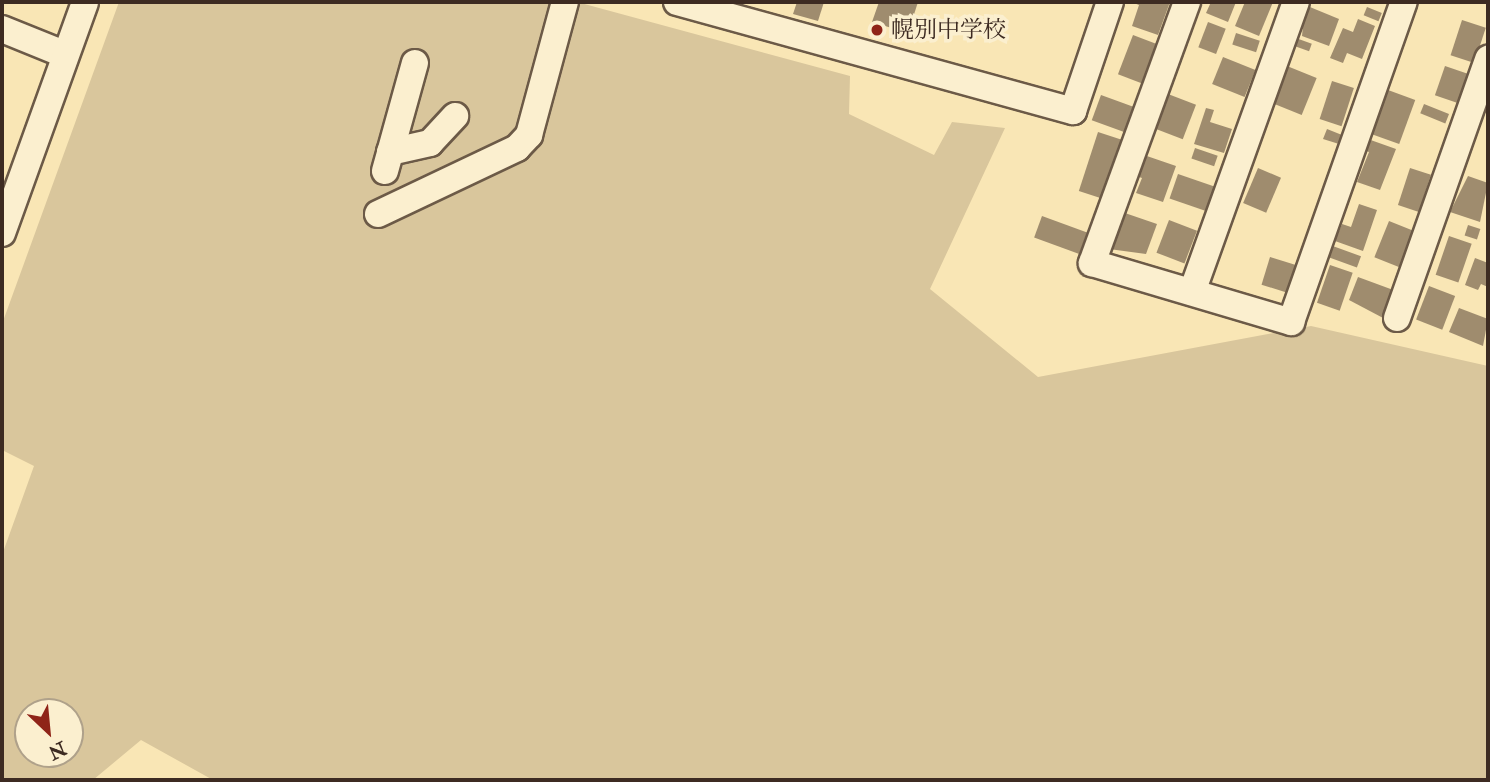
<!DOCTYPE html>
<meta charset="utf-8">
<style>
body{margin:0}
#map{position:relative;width:1490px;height:782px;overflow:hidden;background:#f9e6b5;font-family:"IM FELL Double Pica","Noto Serif JP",serif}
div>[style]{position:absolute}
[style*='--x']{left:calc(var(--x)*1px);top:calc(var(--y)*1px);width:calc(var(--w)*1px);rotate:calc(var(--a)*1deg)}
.green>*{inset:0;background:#d9c69c}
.building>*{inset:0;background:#9f8c6e;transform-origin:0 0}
.roads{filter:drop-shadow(2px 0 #6c5a47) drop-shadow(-2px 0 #6c5a47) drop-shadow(0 2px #6c5a47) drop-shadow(0 -2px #6c5a47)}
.minor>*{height:26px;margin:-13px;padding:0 13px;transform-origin:13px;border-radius:13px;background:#fbefcf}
.dots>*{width:19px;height:19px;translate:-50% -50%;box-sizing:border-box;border:4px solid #fbefcf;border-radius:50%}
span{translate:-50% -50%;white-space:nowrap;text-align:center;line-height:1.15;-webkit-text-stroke:7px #fbefcf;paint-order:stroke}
.poi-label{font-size:23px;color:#3d2b22}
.left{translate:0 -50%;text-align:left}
.frame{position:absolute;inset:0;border:4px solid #3d2b22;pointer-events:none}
.north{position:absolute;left:14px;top:698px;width:70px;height:70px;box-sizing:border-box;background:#fbefcf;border:2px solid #afa18a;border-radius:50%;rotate:154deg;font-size:19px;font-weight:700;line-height:28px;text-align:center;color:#3d2b22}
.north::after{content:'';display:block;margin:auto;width:24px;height:32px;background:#8f2418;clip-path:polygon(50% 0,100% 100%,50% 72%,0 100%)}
</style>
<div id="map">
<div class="green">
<div style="clip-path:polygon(evenodd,119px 2px,577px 2px,850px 76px,849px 114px,934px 155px,952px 122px,1005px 128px,930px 289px,1038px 377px,1311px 326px,1488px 366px,1488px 780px,213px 780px,141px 740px,93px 780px,2px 780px,2px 555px,34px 466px,2px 450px,2px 324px,119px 2px,28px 712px,70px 712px,70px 754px,28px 754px,28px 712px)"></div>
</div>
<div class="building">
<div style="clip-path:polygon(797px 2px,824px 2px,818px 21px,793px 14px)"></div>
<div style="clip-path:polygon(879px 2px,918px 2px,908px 33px,872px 22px)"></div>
<div style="clip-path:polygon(1131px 2px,1170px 2px,1158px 35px,1132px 26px,1139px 5px)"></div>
<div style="clip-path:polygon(1211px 2px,1236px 2px,1228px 22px,1206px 13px)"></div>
<div style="clip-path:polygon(1245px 2px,1273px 2px,1259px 36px,1235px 26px)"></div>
<div style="clip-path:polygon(1305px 5px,1339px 19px,1329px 46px,1302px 36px)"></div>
<div style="left:1367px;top:7px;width:16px;height:9px;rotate:22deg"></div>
<div style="clip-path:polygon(1358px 19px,1375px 26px,1362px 59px,1347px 53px,1343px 63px,1330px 58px,1343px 28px,1353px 32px)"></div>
<div style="left:1462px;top:20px;width:25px;height:37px;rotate:18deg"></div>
<div style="left:1208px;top:22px;width:19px;height:27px;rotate:21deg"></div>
<div style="left:1236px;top:33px;width:25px;height:12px;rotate:18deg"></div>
<div style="left:1133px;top:35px;width:26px;height:42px;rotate:21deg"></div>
<div style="left:1293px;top:37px;width:20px;height:8px;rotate:20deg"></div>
<div style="left:1223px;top:57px;width:35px;height:29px;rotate:22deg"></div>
<div style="left:1287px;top:66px;width:32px;height:40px;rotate:22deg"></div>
<div style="left:1445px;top:66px;width:24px;height:31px;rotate:19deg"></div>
<div style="left:1332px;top:81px;width:23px;height:40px;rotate:18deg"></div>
<div style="left:1388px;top:90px;width:29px;height:47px;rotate:20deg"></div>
<div style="left:1168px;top:94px;width:30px;height:37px;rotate:21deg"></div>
<div style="left:1101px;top:95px;width:38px;height:27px;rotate:20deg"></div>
<div style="left:1424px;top:104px;width:27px;height:10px;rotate:22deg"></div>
<div style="clip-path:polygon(1206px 108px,1214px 110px,1210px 122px,1232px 129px,1224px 153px,1194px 144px)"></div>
<div style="clip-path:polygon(1327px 129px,1342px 135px,1339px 144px,1323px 139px)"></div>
<div style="left:1098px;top:132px;width:25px;height:62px;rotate:18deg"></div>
<div style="clip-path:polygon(1365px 138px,1396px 149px,1380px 190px,1357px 182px,1369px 152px,1360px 149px)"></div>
<div style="left:1195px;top:148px;width:24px;height:11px;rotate:19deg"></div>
<div style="clip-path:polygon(1141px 154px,1176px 166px,1163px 202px,1136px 193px,1142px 178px,1133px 175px)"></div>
<div style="left:1258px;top:168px;width:25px;height:38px;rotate:23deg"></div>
<div style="left:1410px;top:168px;width:22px;height:39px;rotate:18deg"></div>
<div style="left:1178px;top:174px;width:40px;height:26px;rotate:19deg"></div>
<div style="clip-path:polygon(1468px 176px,1488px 183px,1480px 222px,1450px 212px)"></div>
<div style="clip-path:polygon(1359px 204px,1377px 210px,1363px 251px,1335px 241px,1342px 224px,1351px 227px)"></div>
<div style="clip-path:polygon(1122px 212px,1157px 224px,1146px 254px,1109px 249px)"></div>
<div style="left:1042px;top:216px;width:48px;height:23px;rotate:20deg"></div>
<div style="left:1169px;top:220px;width:30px;height:35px;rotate:21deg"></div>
<div style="left:1389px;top:221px;width:27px;height:39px;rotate:22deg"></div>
<div style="left:1468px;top:225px;width:13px;height:11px;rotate:18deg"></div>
<div style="left:1449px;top:236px;width:24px;height:41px;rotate:19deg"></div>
<div style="left:1330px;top:245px;width:33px;height:12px;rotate:20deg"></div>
<div style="left:1270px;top:257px;width:27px;height:29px;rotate:17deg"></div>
<div style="clip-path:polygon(1475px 258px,1488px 263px,1488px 287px,1481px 284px,1478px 290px,1465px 285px)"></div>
<div style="left:1330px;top:265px;width:24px;height:40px;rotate:19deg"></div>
<div style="clip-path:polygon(1358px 277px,1396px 291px,1385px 319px,1349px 300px)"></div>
<div style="left:1429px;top:286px;width:28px;height:36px;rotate:21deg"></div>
<div style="clip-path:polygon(1459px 308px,1488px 319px,1483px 346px,1449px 332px)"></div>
</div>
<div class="roads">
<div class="minor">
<div style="--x:677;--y:2;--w:411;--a:15.4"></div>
<div style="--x:1073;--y:111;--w:115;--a:-71.3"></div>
<div style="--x:1187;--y:2;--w:278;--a:110"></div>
<div style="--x:1092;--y:263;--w:208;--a:16.5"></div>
<div style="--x:1291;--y:322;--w:339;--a:-70.6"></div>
<div style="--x:2;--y:29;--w:67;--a:22"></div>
<div style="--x:390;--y:152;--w:41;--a:-12.7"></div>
<div style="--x:430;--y:143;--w:37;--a:-47"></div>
<div style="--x:385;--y:171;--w:112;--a:-74.5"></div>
<div style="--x:378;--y:214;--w:154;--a:-25.4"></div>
<div style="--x:517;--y:148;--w:18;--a:-47"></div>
<div style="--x:529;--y:135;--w:138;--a:-74.9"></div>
<div style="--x:2;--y:233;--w:245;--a:-70.2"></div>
<div style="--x:1192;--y:292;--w:308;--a:-70.3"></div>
<div style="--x:1397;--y:318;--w:275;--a:-70.6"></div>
</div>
</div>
<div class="dots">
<div style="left:877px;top:30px;background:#8f2418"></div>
</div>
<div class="poi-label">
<span class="left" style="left:891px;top:30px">幌別中学校</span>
</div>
<div class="frame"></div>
<div class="north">N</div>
</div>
